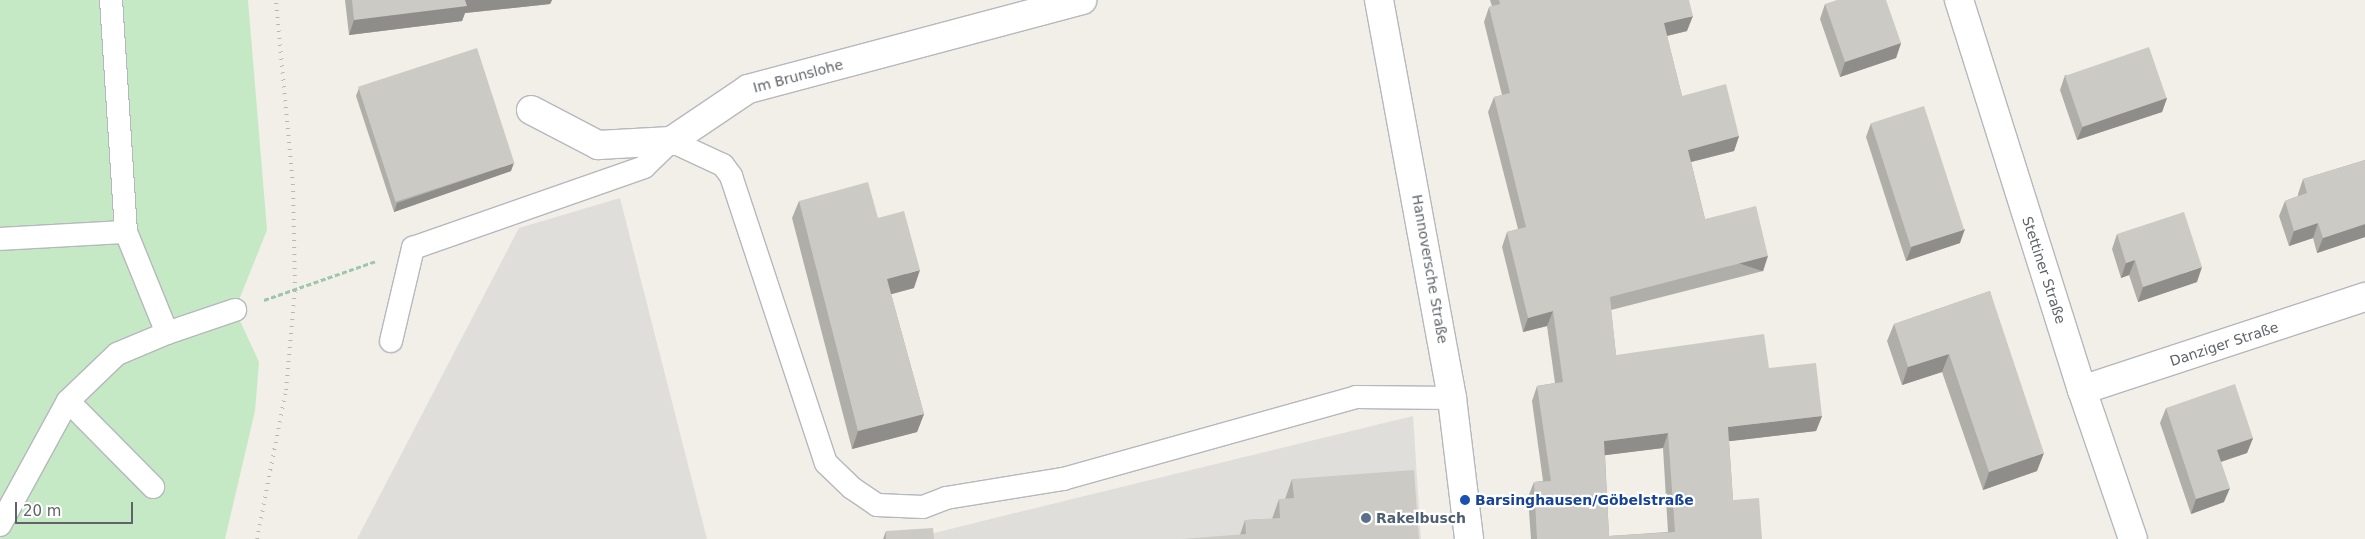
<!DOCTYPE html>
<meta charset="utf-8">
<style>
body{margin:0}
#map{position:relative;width:2365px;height:539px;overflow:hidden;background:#f1efe8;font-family:"DejaVu Sans",sans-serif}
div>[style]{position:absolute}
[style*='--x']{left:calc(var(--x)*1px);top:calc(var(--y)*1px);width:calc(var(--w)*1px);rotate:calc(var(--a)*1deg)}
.industrial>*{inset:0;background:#e0deda}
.green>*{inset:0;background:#c5e8c5}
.path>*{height:3px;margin-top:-1.5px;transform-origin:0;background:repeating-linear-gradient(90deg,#9cc7a9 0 5px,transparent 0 7.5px)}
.roads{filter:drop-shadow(1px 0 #b5b8bc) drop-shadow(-1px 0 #b5b8bc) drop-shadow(0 1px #b5b8bc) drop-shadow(0 -1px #b5b8bc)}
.lane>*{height:22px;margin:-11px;padding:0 11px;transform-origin:11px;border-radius:11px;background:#fff}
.street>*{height:28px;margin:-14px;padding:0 14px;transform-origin:14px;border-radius:14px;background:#fff}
.secondary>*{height:28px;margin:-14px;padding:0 14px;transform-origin:14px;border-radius:14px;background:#fff}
.rail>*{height:4px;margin-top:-2px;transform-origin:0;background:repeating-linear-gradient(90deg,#b6b7b8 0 1px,transparent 0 7px)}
.wall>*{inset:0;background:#afaea9}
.shaded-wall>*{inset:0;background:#8f8d8a;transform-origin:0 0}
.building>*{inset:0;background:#cccac5;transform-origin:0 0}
.dots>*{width:14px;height:14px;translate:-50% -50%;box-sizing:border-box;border:2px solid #fff;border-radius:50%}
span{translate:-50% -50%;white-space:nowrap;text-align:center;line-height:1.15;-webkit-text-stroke:4.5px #fff;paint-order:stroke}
.street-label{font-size:14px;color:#5f6368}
.transit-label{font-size:14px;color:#164399;font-weight:700}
.left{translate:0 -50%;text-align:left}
.service-label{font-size:14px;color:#4e5e75;font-weight:700}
.scale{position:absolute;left:15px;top:502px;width:118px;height:22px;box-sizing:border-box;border:2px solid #5f6368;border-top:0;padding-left:6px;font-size:15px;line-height:18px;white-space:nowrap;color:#5f6368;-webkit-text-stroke:4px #fff;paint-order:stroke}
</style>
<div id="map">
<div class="industrial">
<div style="clip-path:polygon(620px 198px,707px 539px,357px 539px,519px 228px)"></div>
<div style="clip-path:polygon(1413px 416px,1421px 539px,910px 539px,1056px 503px)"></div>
</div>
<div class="green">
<div style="clip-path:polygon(0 0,248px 0,267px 230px,235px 310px,259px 362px,255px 411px,225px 539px,0 539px)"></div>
</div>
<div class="path">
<div style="--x:264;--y:300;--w:119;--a:-19.2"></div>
</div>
<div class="roads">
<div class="lane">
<div style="--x:126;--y:232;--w:109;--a:67.9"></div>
<div style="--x:167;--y:333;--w:72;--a:-18.7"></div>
<div style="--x:0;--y:239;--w:126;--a:-3.2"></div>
<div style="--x:126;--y:232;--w:232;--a:-93.7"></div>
<div style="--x:391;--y:341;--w:96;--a:-76.7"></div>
<div style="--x:413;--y:248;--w:245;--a:-19.3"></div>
<div style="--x:644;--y:167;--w:37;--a:-44"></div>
<div style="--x:671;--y:141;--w:57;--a:24.8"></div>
<div style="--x:723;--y:165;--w:14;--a:54"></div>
<div style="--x:731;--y:176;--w:302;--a:71.7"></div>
<div style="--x:826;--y:463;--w:36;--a:44"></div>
<div style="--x:852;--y:488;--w:30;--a:34"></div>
<div style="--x:877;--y:505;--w:46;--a:2.5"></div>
<div style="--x:923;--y:507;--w:25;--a:-21"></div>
<div style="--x:946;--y:498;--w:119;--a:-9.2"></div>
<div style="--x:1063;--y:479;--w:304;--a:-15.6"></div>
<div style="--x:1356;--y:397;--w:96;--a:0.6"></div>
<div style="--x:68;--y:401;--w:121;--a:45.3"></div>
<div style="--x:0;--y:525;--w:141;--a:-61.3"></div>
<div style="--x:68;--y:401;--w:68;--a:-43.8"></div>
<div style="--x:117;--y:354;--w:54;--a:-22.8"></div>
</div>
<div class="street">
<div style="--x:1959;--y:0;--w:409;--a:72.5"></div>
<div style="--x:2082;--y:390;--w:157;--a:71.1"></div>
<div style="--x:531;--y:110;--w:76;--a:27.6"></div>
<div style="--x:598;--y:145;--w:73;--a:-3.1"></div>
<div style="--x:671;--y:141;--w:93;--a:-34"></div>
<div style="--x:748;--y:89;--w:346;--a:-14.9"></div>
<div style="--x:2082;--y:390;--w:298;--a:-18.2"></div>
</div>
<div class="secondary">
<div style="--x:1379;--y:0;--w:405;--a:79.6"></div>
<div style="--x:1452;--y:398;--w:142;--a:83.1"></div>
</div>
</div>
<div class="rail">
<div style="--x:257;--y:539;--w:152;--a:-79"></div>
<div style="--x:286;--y:390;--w:100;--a:-84.9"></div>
<div style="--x:295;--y:290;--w:105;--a:-91.1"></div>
<div style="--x:293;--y:185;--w:186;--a:-95.3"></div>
</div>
<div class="wall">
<div style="clip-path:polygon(345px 0,552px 0,550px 4px,465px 13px,462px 21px,349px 35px)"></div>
<div style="clip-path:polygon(evenodd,1490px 0,1689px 0,1687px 31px,1667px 36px,1682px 96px,1739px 136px,1734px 151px,1691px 162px,1705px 219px,1763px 271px,1611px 310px,1616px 355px,1769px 368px,1822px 416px,1816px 431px,1729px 441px,1733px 500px,1762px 539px,1531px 539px,1528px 497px,1534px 482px,1543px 481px,1532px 401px,1537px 386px,1555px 383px,1547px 326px,1523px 332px,1502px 247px,1507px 232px,1518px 229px,1488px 112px,1494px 97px,1502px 95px,1484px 22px,1489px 7px,1492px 6px,1490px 0,1663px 448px,1668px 532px,1609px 536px,1605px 455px,1663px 448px)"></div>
<div style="clip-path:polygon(1825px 4px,1901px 43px,1896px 58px,1840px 77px,1820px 19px)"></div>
<div style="clip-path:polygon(2065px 75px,2167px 98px,2162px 112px,2077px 140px,2060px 90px)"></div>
<div style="clip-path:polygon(359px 88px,511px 171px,394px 212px,356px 96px)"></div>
<div style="clip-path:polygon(1871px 123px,1960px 243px,1906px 261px,1866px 137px)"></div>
<div style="clip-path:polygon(2365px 160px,2365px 237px,2317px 253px,2313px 238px,2289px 246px,2279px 216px,2285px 201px,2298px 196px,2298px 194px,2303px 179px)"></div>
<div style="clip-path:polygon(799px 201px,878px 218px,914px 288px,891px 294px,924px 414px,917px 432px,852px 449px,792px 218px)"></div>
<div style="clip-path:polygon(2117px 234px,2197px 282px,2138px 302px,2129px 275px,2121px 278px,2112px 249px)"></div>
<div style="clip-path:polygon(1990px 291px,2037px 471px,1983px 490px,1942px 372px,1902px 385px,1887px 341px,1894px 324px)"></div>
<div style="clip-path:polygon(2166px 408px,2253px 438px,2247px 453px,2221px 462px,2224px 502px,2191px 514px,2160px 423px)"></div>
<div style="clip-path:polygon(1292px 479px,1419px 539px,1240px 535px,1245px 520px,1272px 519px,1279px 499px,1285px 499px)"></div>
<div style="clip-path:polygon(886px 531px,934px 539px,883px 539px)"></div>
</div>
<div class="shaded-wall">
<div style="clip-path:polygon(465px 0,552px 0,550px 4px,465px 13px,462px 21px,349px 35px,354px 20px)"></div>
<div style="clip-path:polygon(1693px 16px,1687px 31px,1658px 38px,1664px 23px)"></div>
<div style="clip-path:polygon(1901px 43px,1896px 58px,1840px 77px,1845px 62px)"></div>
<div style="clip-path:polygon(2167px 98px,2162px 112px,2077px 140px,2083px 126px)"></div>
<div style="clip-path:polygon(1739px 136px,1734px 151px,1683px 164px,1688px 150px)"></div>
<div style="clip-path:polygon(514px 163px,511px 171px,394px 212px,397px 203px)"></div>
<div style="clip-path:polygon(2318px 223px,2313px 238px,2289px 246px,2294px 231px)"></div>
<div style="clip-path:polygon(2365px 224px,2365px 237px,2317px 253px,2323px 238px)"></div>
<div style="clip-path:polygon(1965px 229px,1960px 243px,1906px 261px,1912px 246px)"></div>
<div style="left:1768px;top:256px;width:16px;height:163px;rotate:108deg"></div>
<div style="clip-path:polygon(2135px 260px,2129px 275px,2121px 278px,2126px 263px)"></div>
<div style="clip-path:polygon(2202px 267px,2197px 282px,2138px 302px,2143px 287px)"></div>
<div style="clip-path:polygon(920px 270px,914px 288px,881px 297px,887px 279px)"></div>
<div style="clip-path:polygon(1553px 311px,1547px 326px,1523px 332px,1528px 318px)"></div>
<div style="clip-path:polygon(1949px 354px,1942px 372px,1902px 385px,1908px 367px)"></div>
<div style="clip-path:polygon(924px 414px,917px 432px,852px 449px,858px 431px)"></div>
<div style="clip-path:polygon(1822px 416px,1816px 431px,1722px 442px,1728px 427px)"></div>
<div style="clip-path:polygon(1668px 433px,1663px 448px,1599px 456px,1604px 441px)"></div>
<div style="clip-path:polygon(2253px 438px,2247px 453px,2211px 465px,2217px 450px)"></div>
<div style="clip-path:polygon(2044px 453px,2037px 471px,1983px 490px,1989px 472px)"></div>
<div style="clip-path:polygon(2230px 488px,2224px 502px,2191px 514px,2196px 499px)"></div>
</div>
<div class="building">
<div style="clip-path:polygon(352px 0,465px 0,467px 6px,354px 20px)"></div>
<div style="clip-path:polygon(evenodd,1499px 0,1689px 0,1693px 16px,1664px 23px,1682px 96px,1726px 84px,1739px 136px,1688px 150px,1705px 219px,1756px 206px,1768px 256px,1610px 297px,1616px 355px,1764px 334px,1769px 368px,1816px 363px,1822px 416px,1728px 427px,1733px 500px,1759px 498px,1762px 539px,1537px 539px,1534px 482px,1551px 481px,1537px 386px,1563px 382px,1553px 311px,1528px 318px,1507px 232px,1526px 227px,1494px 97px,1510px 93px,1489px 7px,1500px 4px,1499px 0,1668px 433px,1675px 532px,1609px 536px,1604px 441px,1668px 433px)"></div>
<div style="clip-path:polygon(1837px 0,1886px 0,1901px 43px,1845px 62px,1825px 4px)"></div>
<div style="left:2149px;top:47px;width:54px;height:89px;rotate:71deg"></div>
<div style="left:477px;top:48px;width:121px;height:125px;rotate:72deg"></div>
<div style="left:1924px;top:106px;width:130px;height:56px;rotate:72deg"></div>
<div style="clip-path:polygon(2365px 160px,2365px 224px,2323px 238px,2318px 223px,2294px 231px,2285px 201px,2307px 193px,2303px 179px)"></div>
<div style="clip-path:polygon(868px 182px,878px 218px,904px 211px,920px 270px,887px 279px,924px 414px,858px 431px,799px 201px)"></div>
<div style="clip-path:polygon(2184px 212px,2202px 267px,2143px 287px,2135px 260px,2126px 263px,2117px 234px)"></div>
<div style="clip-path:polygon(1990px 291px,2044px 453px,1989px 472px,1949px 354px,1908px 367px,1894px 324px)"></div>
<div style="clip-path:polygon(2235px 384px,2253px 438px,2217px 450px,2230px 488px,2196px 499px,2166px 408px)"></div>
<div style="clip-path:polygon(1414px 470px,1419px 539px,1181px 539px,1246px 534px,1245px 520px,1280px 518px,1279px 499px,1294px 498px,1292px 479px)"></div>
<div style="clip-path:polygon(933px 528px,934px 539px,886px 539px,886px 531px)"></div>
</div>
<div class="dots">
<div style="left:1465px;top:500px;background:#1a4fb4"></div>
<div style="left:1366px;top:518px;background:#5c6f8a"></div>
</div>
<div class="street-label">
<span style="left:798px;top:76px;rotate:-15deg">Im Brunslohe</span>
<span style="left:1430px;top:269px;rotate:80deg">Hannoversche Straße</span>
<span style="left:2044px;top:270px;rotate:72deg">Stettiner Straße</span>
<span style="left:2224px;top:344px;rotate:-18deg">Danziger Straße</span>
</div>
<div class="transit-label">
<span class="left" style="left:1475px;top:500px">Barsinghausen/Göbelstraße</span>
</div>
<div class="service-label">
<span class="left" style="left:1376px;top:518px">Rakelbusch</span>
</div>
<div class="scale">20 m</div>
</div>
